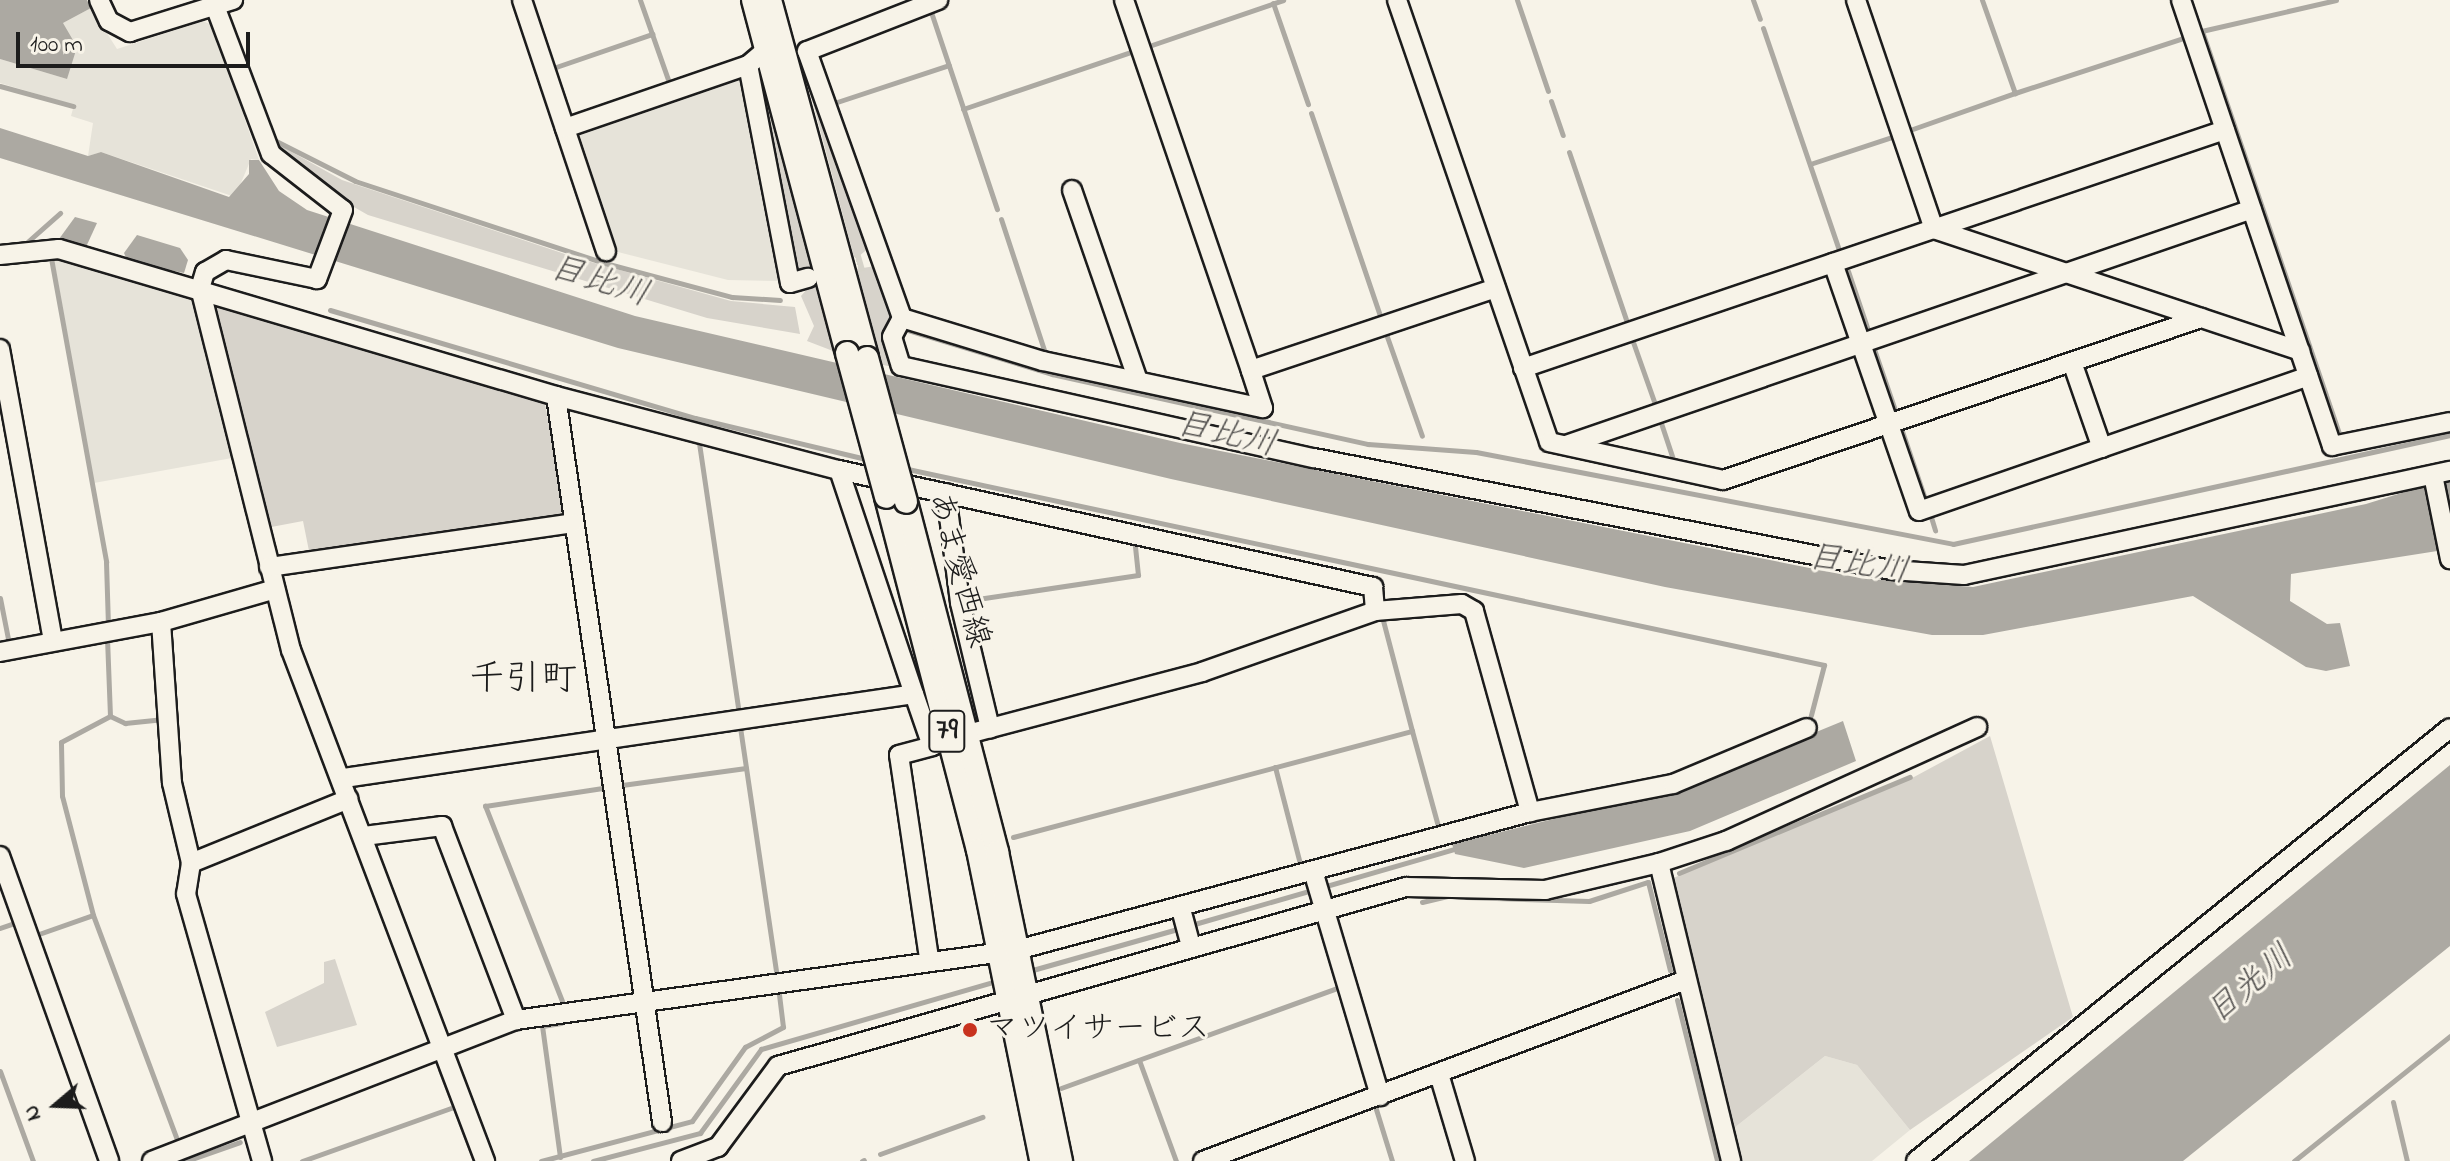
<!DOCTYPE html>
<meta charset="utf-8">
<style>
body{margin:0}
#map{position:relative;width:2450px;height:1161px;overflow:hidden;background:#f7f3e8;font-family:"Indie Flower","Klee One",sans-serif}
div>[style]{position:absolute}
[style*='--x']{left:calc(var(--x)*1px);top:calc(var(--y)*1px);width:calc(var(--w)*1px);rotate:calc(var(--a)*1deg)}
.built>*{inset:0;background:#e6e3d9}
.green>*{inset:0;background:#d7d3cb}
.water>*{inset:0;background:#aca9a2}
.stream>*{height:5px;margin:-2.5px;padding:0 2.5px;transform-origin:2.5px;border-radius:2.5px;background:#aca9a2}
.minor-tunnel>*{height:18px;margin-top:-9px;transform-origin:0;background:repeating-linear-gradient(90deg,#d6d3c9 0 18px,transparent 0 27px)}
.roads{filter:drop-shadow(2px 0 #1c1c1c) drop-shadow(-2px 0 #1c1c1c) drop-shadow(0 2px #1c1c1c) drop-shadow(0 -2px #1c1c1c)}
.minor>*{height:18px;margin:-9px;padding:0 9px;transform-origin:9px;border-radius:9px;background:#f7f3e8}
.major>*{height:22px;margin:-11px;padding:0 11px;transform-origin:11px;border-radius:11px;background:#f7f3e8}
.bridges{filter:drop-shadow(2px 0 #1c1c1c) drop-shadow(-2px 0 #1c1c1c) drop-shadow(0 2px #1c1c1c) drop-shadow(0 -2px #1c1c1c)}
.major-bridge>*{height:22px;margin:-11px;padding:0 11px;transform-origin:11px;border-radius:11px;background:#f7f3e8}
.dots>*{width:22px;height:22px;translate:-50% -50%;box-sizing:border-box;border:4px solid #f7f3e8;border-radius:50%}
span{translate:-50% -50%;white-space:nowrap;text-align:center;line-height:1.15;-webkit-text-stroke:6px #f7f3e8;paint-order:stroke}
.shield-label span{padding:2px 6px;background:#f7f3e8;border:2px solid;border-radius:6px;-webkit-text-stroke-width:0}
.shield-label{font-size:30px;color:#1c1c1c;font-weight:700}
.street-label{font-size:32px;color:#1c1c1c}
.poi-label{font-size:32px;color:#1c1c1c}
.left{translate:0 -50%;text-align:left}
.water-label{font-size:34px;color:#565452;font-style:italic}
.quarter-label{font-size:36px;color:#1c1c1c}
.north{position:absolute;left:16px;top:1065px;width:80px;height:80px;-webkit-text-stroke:6px #f7f3e8;paint-order:stroke;rotate:251deg;font-size:22px;font-weight:700;line-height:32px;text-align:center;color:#1c1c1c}
.north::after{content:'';display:block;margin:auto;width:28px;height:36px;background:#1c1c1c;clip-path:polygon(50% 0,100% 100%,50% 72%,0 100%)}
.scale{position:absolute;left:16px;top:32px;width:234px;height:36px;box-sizing:border-box;border:4px solid #1c1c1c;border-top:0;padding-left:10px;font-size:24px;line-height:28px;white-space:nowrap;color:#1c1c1c;-webkit-text-stroke:6px #f7f3e8;paint-order:stroke}
</style>
<div id="map">
<div class="built">
<div style="clip-path:polygon(91px 8px,117px 49px,203px 21px,212px 25px,259px 160px,251px 159px,235px 197px,101px 152px,88px 156px,93px 123px,71px 116px,74px 105px,0 83px,0 59px,67px 79px,63px 23px)"></div>
<div style="clip-path:polygon(743px 74px,778px 281px,728px 280px,614px 251px,571px 133px)"></div>
<div style="clip-path:polygon(53px 255px,193px 297px,232px 458px,94px 483px)"></div>
<div style="clip-path:polygon(1825px 1056px,1857px 1065px,1910px 1130px,1872px 1161px,1737px 1161px,1729px 1132px)"></div>
</div>
<div class="green">
<div style="clip-path:polygon(801px 58px,869px 248px,859px 256px,854px 257px)"></div>
<div style="clip-path:polygon(761px 81px,812px 271px,795px 273px)"></div>
<div style="clip-path:polygon(272px 141px,342px 180px,580px 259px,731px 301px,795px 307px,800px 334px,707px 318px,368px 215px,308px 181px)"></div>
<div style="clip-path:polygon(875px 266px,890px 312px,898px 368px,883px 365px,857px 269px)"></div>
<div style="clip-path:polygon(814px 281px,833px 351px,807px 341px,814px 326px,801px 296px)"></div>
<div style="clip-path:polygon(223px 301px,544px 399px,566px 514px,310px 556px,303px 521px,266px 528px,213px 312px)"></div>
<div style="clip-path:polygon(1990px 736px,2073px 1017px,1910px 1130px,1857px 1065px,1825px 1056px,1729px 1132px,1671px 879px,1914px 777px)"></div>
<div style="clip-path:polygon(335px 959px,357px 1025px,277px 1047px,265px 1012px,324px 983px,324px 962px)"></div>
</div>
<div class="water">
<div style="clip-path:polygon(0 0,87px 0,91px 8px,63px 23px,77px 47px,67px 79px,0 59px)"></div>
<div style="clip-path:polygon(0 128px,88px 156px,101px 152px,229px 197px,249px 174px,249px 160px,259px 160px,279px 191px,307px 210px,635px 316px,1180px 443px,1860px 578px,1973px 587px,2366px 504px,2450px 478px,2450px 549px,2291px 574px,2290px 601px,2327px 624px,2340px 623px,2350px 666px,2326px 671px,2306px 667px,2193px 596px,1983px 635px,1932px 635px,1665px 587px,1171px 479px,618px 348px,0 158px)"></div>
<div style="clip-path:polygon(75px 217px,97px 223px,86px 247px,59px 239px)"></div>
<div style="clip-path:polygon(137px 235px,180px 248px,188px 260px,184px 273px,128px 262px,124px 253px)"></div>
<div style="clip-path:polygon(1843px 721px,1856px 761px,1690px 831px,1524px 868px,1455px 854px,1452px 844px,1680px 788px)"></div>
<div style="clip-path:polygon(2450px 765px,2450px 946px,2183px 1161px,1969px 1161px)"></div>
</div>
<div class="stream">
<div style="--x:640;--y:0;--w:90;--a:70.6"></div>
<div style="--x:1517;--y:0;--w:96;--a:71.2"></div>
<div style="--x:1753;--y:0;--w:20;--a:70"></div>
<div style="--x:1982;--y:0;--w:99;--a:70.5"></div>
<div style="--x:2015;--y:93;--w:180;--a:-18.1"></div>
<div style="--x:2336;--y:0;--w:138;--a:167"></div>
<div style="--x:2202;--y:31;--w:428;--a:71.2"></div>
<div style="--x:1273;--y:3;--w:107;--a:70.9"></div>
<div style="--x:930;--y:9;--w:211;--a:71.5"></div>
<div style="--x:1763;--y:28;--w:235;--a:71.1"></div>
<div style="--x:1146;--y:47;--w:145;--a:-18.9"></div>
<div style="--x:556;--y:67;--w:102;--a:-19"></div>
<div style="--x:0;--y:86;--w:76;--a:15.3"></div>
<div style="--x:1551;--y:101;--w:36;--a:71"></div>
<div style="--x:831;--y:104;--w:124;--a:-18.3"></div>
<div style="--x:963;--y:109;--w:183;--a:-18.8"></div>
<div style="--x:1311;--y:113;--w:218;--a:71.2"></div>
<div style="--x:1907;--y:131;--w:114;--a:-19.4"></div>
<div style="--x:270;--y:138;--w:95;--a:26.8"></div>
<div style="--x:355;--y:181;--w:259;--a:18.2"></div>
<div style="--x:601;--y:262;--w:136;--a:15"></div>
<div style="--x:732;--y:297;--w:48;--a:3.6"></div>
<div style="--x:1569;--y:152;--w:180;--a:71.2"></div>
<div style="--x:1810;--y:164;--w:89;--a:-18.2"></div>
<div style="--x:1001;--y:219;--w:141;--a:71.8"></div>
<div style="--x:25;--y:244;--w:47;--a:-41.5"></div>
<div style="--x:51;--y:258;--w:309;--a:79.7"></div>
<div style="--x:106;--y:562;--w:64;--a:88.2"></div>
<div style="--x:1848;--y:271;--w:62;--a:71.3"></div>
<div style="--x:330;--y:310;--w:381;--a:16.5"></div>
<div style="--x:695;--y:418;--w:180;--a:13.5"></div>
<div style="--x:908;--y:330;--w:151;--a:17"></div>
<div style="--x:1052;--y:374;--w:324;--a:12.5"></div>
<div style="--x:1368;--y:444;--w:108;--a:4.2"></div>
<div style="--x:1476;--y:452;--w:486;--a:10.9"></div>
<div style="--x:1953;--y:544;--w:509;--a:-12.37"></div>
<div style="--x:1385;--y:331;--w:111;--a:70.6"></div>
<div style="--x:1633;--y:342;--w:66;--a:70.5"></div>
<div style="--x:1874;--y:349;--w:65;--a:71"></div>
<div style="--x:1660;--y:420;--w:41;--a:71.6"></div>
<div style="--x:1902;--y:431;--w:69;--a:71.3"></div>
<div style="--x:699;--y:443;--w:274;--a:81.6"></div>
<div style="--x:903;--y:468;--w:942;--a:12.07"></div>
<div style="--x:1824;--y:665;--w:52;--a:104.6"></div>
<div style="--x:1931;--y:517;--w:14;--a:73"></div>
<div style="--x:0;--y:598;--w:47;--a:78.9"></div>
<div style="--x:971;--y:600;--w:169;--a:-8.5"></div>
<div style="--x:1138;--y:575;--w:31;--a:-96"></div>
<div style="--x:110;--y:716;--w:17;--a:25"></div>
<div style="--x:125;--y:723;--w:39;--a:-6"></div>
<div style="--x:740;--y:727;--w:247;--a:81.6"></div>
<div style="--x:1412;--y:731;--w:98;--a:74.7"></div>
<div style="--x:1275;--y:767;--w:100;--a:75.5"></div>
<div style="--x:622;--y:785;--w:125;--a:-7.8"></div>
<div style="--x:1013;--y:837;--w:413;--a:-14.9"></div>
<div style="--x:1412;--y:731;--w:118;--a:-104.7"></div>
<div style="--x:1679;--y:873;--w:250;--a:-22.6"></div>
<div style="--x:1466;--y:897;--w:123;--a:1.9"></div>
<div style="--x:1589;--y:901;--w:62;--a:-17.9"></div>
<div style="--x:1648;--y:882;--w:91;--a:76"></div>
<div style="--x:1422;--y:902;--w:27;--a:-13"></div>
<div style="--x:93;--y:915;--w:123;--a:-104.6"></div>
<div style="--x:62;--y:796;--w:54;--a:-91.1"></div>
<div style="--x:61;--y:742;--w:55;--a:-28"></div>
<div style="--x:110;--y:716;--w:77;--a:-92.2"></div>
<div style="--x:1191;--y:925;--w:278;--a:-16.1"></div>
<div style="--x:0;--y:928;--w:18;--a:-19"></div>
<div style="--x:36;--y:935;--w:60;--a:-19.3"></div>
<div style="--x:93;--y:915;--w:246;--a:69.5"></div>
<div style="--x:1029;--y:971;--w:158;--a:-15.8"></div>
<div style="--x:1677;--y:1000;--w:166;--a:76"></div>
<div style="--x:562;--y:1001;--w:210;--a:-111.5"></div>
<div style="--x:485;--y:806;--w:119;--a:-8.7"></div>
<div style="--x:1139;--y:1060;--w:108;--a:69.9"></div>
<div style="--x:440;--y:1069;--w:98;--a:69.2"></div>
<div style="--x:0;--y:1071;--w:96;--a:69.9"></div>
<div style="--x:1061;--y:1088;--w:297;--a:-19.9"></div>
<div style="--x:2393;--y:1102;--w:61;--a:76.7"></div>
<div style="--x:1375;--y:1106;--w:58;--a:72.8"></div>
<div style="--x:880;--y:1154;--w:109;--a:-19.9"></div>
<div style="--x:560;--y:1157;--w:132;--a:-97.8"></div>
<div style="--x:542;--y:1026;--w:19;--a:-9"></div>
<div style="--x:186;--y:1161;--w:57;--a:-19.4"></div>
<div style="--x:302;--y:1161;--w:161;--a:-19.6"></div>
<div style="--x:541;--y:1161;--w:156;--a:-14.8"></div>
<div style="--x:692;--y:1121;--w:91;--a:-54.4"></div>
<div style="--x:745;--y:1047;--w:43;--a:-27.8"></div>
<div style="--x:783;--y:1027;--w:35;--a:-97"></div>
<div style="--x:593;--y:1161;--w:111;--a:-14.7"></div>
<div style="--x:700;--y:1133;--w:104;--a:-54"></div>
<div style="--x:761;--y:1049;--w:249;--a:-16.1"></div>
<div style="--x:862;--y:1161;--w:2;--a:-27"></div>
<div style="--x:2294;--y:1161;--w:200;--a:-38.7"></div>
</div>
<div class="minor-tunnel">
<div style="--x:831;--y:271;--w:33;--a:-16"></div>
</div>
<div class="roads">
<div class="minor">
<div style="--x:99;--y:0;--w:23;--a:65"></div>
<div style="--x:109;--y:21;--w:24;--a:28"></div>
<div style="--x:130;--y:32;--w:108;--a:-17.3"></div>
<div style="--x:522;--y:0;--w:265;--a:71.5"></div>
<div style="--x:1124;--y:0;--w:391;--a:71.1"></div>
<div style="--x:1397;--y:0;--w:467;--a:71"></div>
<div style="--x:1549;--y:442;--w:178;--a:12.3"></div>
<div style="--x:1723;--y:480;--w:505;--a:-18.72"></div>
<div style="--x:1856;--y:0;--w:242;--a:71.2"></div>
<div style="--x:2181;--y:0;--w:471;--a:71.3"></div>
<div style="--x:2332;--y:446;--w:120;--a:-11.5"></div>
<div style="--x:215;--y:6;--w:158;--a:69.3"></div>
<div style="--x:271;--y:154;--w:91;--a:37.9"></div>
<div style="--x:343;--y:210;--w:74;--a:110.6"></div>
<div style="--x:317;--y:279;--w:93;--a:-168.2"></div>
<div style="--x:226;--y:260;--w:24;--a:150"></div>
<div style="--x:205;--y:272;--w:17;--a:107"></div>
<div style="--x:200;--y:288;--w:373;--a:75.9"></div>
<div style="--x:291;--y:650;--w:547;--a:69.21"></div>
<div style="--x:766;--y:50;--w:23;--a:140"></div>
<div style="--x:748;--y:65;--w:222;--a:79.1"></div>
<div style="--x:790;--y:283;--w:19;--a:-16"></div>
<div style="--x:807;--y:51;--w:283;--a:70.4"></div>
<div style="--x:902;--y:318;--w:21;--a:118"></div>
<div style="--x:892;--y:337;--w:30;--a:73"></div>
<div style="--x:901;--y:366;--w:423;--a:12.6"></div>
<div style="--x:1314;--y:458;--w:588;--a:10.98"></div>
<div style="--x:1891;--y:570;--w:73;--a:3.9"></div>
<div style="--x:1964;--y:575;--w:497;--a:-12.1"></div>
<div style="--x:807;--y:51;--w:141;--a:-21.3"></div>
<div style="--x:565;--y:128;--w:194;--a:-19"></div>
<div style="--x:1072;--y:190;--w:202;--a:70.9"></div>
<div style="--x:1934;--y:229;--w:386;--a:18.4"></div>
<div style="--x:0;--y:255;--w:59;--a:-5.8"></div>
<div style="--x:59;--y:249;--w:518;--a:16.48"></div>
<div style="--x:556;--y:396;--w:293;--a:14.7"></div>
<div style="--x:839;--y:470;--w:547;--a:12.36"></div>
<div style="--x:1373;--y:587;--w:24;--a:85"></div>
<div style="--x:1833;--y:263;--w:262;--a:70.9"></div>
<div style="--x:1919;--y:511;--w:412;--a:-19.1"></div>
<div style="--x:902;--y:318;--w:147;--a:17"></div>
<div style="--x:1043;--y:361;--w:225;--a:12.1"></div>
<div style="--x:1263;--y:408;--w:40;--a:-108"></div>
<div style="--x:1251;--y:370;--w:258;--a:-18.5"></div>
<div style="--x:0;--y:349;--w:297;--a:79.7"></div>
<div style="--x:2072;--y:362;--w:91;--a:70.8"></div>
<div style="--x:1523;--y:368;--w:741;--a:-18.73"></div>
<div style="--x:556;--y:396;--w:734;--a:81.69"></div>
<div style="--x:1566;--y:445;--w:725;--a:-18.98"></div>
<div style="--x:839;--y:470;--w:236;--a:71.5"></div>
<div style="--x:2433;--y:475;--w:86;--a:78.6"></div>
<div style="--x:946;--y:493;--w:111;--a:82.7"></div>
<div style="--x:960;--y:603;--w:129;--a:76.5"></div>
<div style="--x:269;--y:567;--w:307;--a:-8.2"></div>
<div style="--x:161;--y:622;--w:161;--a:86.1"></div>
<div style="--x:172;--y:783;--w:82;--a:76.6"></div>
<div style="--x:191;--y:863;--w:31;--a:99"></div>
<div style="--x:186;--y:894;--w:278;--a:74.1"></div>
<div style="--x:0;--y:652;--w:164;--a:-10.6"></div>
<div style="--x:161;--y:622;--w:119;--a:-16.1"></div>
<div style="--x:968;--y:734;--w:242;--a:-14.8"></div>
<div style="--x:1202;--y:672;--w:183;--a:-19.4"></div>
<div style="--x:1375;--y:611;--w:87;--a:-4.6"></div>
<div style="--x:1462;--y:604;--w:14;--a:30"></div>
<div style="--x:1474;--y:611;--w:209;--a:74.4"></div>
<div style="--x:344;--y:778;--w:576;--a:-8.38"></div>
<div style="--x:914;--y:694;--w:55;--a:70.9"></div>
<div style="--x:932;--y:746;--w:18;--a:-22"></div>
<div style="--x:364;--y:836;--w:79;--a:-7.3"></div>
<div style="--x:442;--y:826;--w:208;--a:69.1"></div>
<div style="--x:0;--y:856;--w:324;--a:70.3"></div>
<div style="--x:191;--y:863;--w:170;--a:-22.1"></div>
<div style="--x:1659;--y:863;--w:307;--a:76.4"></div>
<div style="--x:1313;--y:871;--w:235;--a:73.4"></div>
<div style="--x:1181;--y:909;--w:38;--a:75"></div>
<div style="--x:929;--y:958;--w:205;--a:-98.4"></div>
<div style="--x:899;--y:755;--w:34;--a:-15"></div>
<div style="--x:1439;--y:1074;--w:91;--a:73.4"></div>
<div style="--x:152;--y:1161;--w:390;--a:-21.2"></div>
<div style="--x:516;--y:1020;--w:506;--a:-7.95"></div>
<div style="--x:1017;--y:950;--w:531;--a:-15.06"></div>
<div style="--x:1530;--y:812;--w:146;--a:-11.1"></div>
<div style="--x:1673;--y:784;--w:145;--a:-22.7"></div>
<div style="--x:681;--y:1161;--w:40;--a:-21"></div>
<div style="--x:718;--y:1147;--w:101;--a:-53.5"></div>
<div style="--x:778;--y:1066;--w:653;--a:-15.91"></div>
<div style="--x:1406;--y:887;--w:139;--a:1.2"></div>
<div style="--x:1545;--y:890;--w:117;--a:-13.3"></div>
<div style="--x:1659;--y:863;--w:71;--a:-18.2"></div>
<div style="--x:1726;--y:841;--w:276;--a:-24.4"></div>
<div style="--x:1203;--y:1161;--w:516;--a:-20.54"></div>
<div style="--x:1916;--y:1161;--w:687;--a:-39.04"></div>
</div>
<div class="major">
<div style="--x:753;--y:0;--w:365;--a:75.1"></div>
<div style="--x:770;--y:0;--w:371;--a:74.8"></div>
<div style="--x:886;--y:497;--w:365;--a:75.4"></div>
<div style="--x:978;--y:850;--w:317;--a:78.5"></div>
<div style="--x:906;--y:502;--w:362;--a:75.4"></div>
<div style="--x:997;--y:852;--w:316;--a:78.3"></div>
</div>
</div>
<div class="bridges">
<div class="major-bridge">
<div style="--x:847;--y:353;--w:149;--a:74.8"></div>
<div style="--x:867;--y:358;--w:149;--a:74.8"></div>
</div>
</div>
<div class="dots">
<div style="left:970px;top:1030px;background:#c8321e"></div>
</div>
<div class="shield-label">
<span style="left:947px;top:731px">79</span>
</div>
<div class="street-label">
<span style="left:957px;top:570px;rotate:75deg">あま愛西線</span>
</div>
<div class="poi-label">
<span class="left" style="left:986px;top:1030px">マツイサービス</span>
</div>
<div class="water-label">
<span style="left:599px;top:283px;rotate:17deg">目比川</span>
<span style="left:1226px;top:436px;rotate:13deg">目比川</span>
<span style="left:1858px;top:566px;rotate:9deg">目比川</span>
<span style="left:2251px;top:986px;rotate:-40deg">日光川</span>
</div>
<div class="quarter-label">
<span style="left:523px;top:681px">千引町</span>
</div>
<div class="north">N</div>
<div class="scale">100 m</div>
</div>
